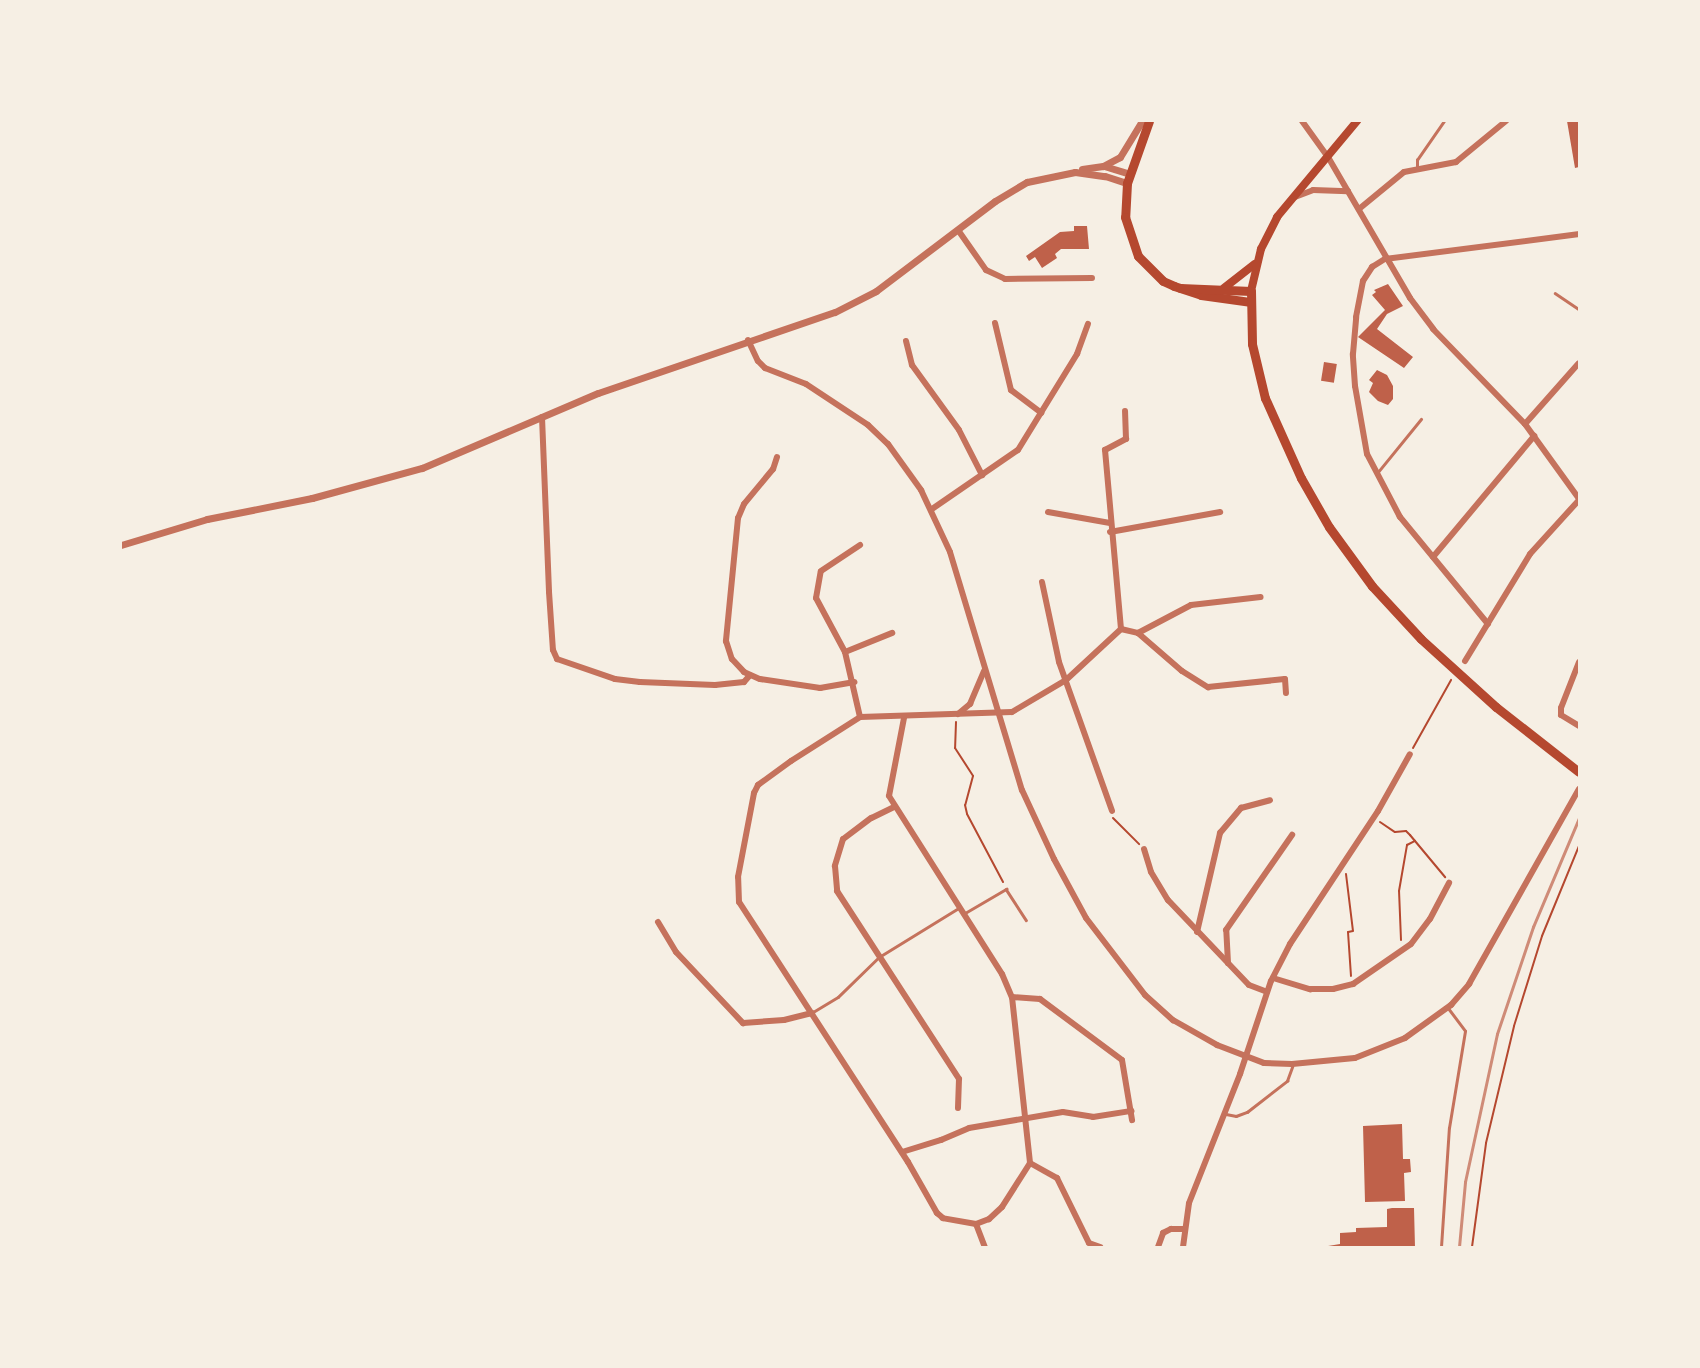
<!DOCTYPE html>
<style>
body{margin:0}
#map{position:relative;width:1700px;height:1368px;overflow:hidden;background:#f6efe4;font-family:Ubuntu,sans-serif}
div>[style]{position:absolute}
[style*='--x']{left:calc(var(--x)*1px);top:calc(var(--y)*1px);width:calc(var(--w)*1px);rotate:calc(var(--a)*1deg)}
.building>*{inset:0;background:#bf614a;transform-origin:0 0}
.path>*{height:2px;margin:-1px;padding:0 1px;transform-origin:1px;border-radius:1px;background:#b5482f}
.service>*{height:2.5px;margin:-1.25px;padding:0 1.25px;transform-origin:1.25px;border-radius:1.25px;background:#c5725c}
.minor>*{height:6px;margin:-3px;padding:0 3px;transform-origin:3px;border-radius:3px;background:#c5725c}
.tertiary>*{height:7px;margin:-3.5px;padding:0 3.5px;transform-origin:3.5px;border-radius:3.5px;background:#c5725c}
.secondary>*{height:8px;margin:-4px;padding:0 4px;transform-origin:4px;border-radius:4px;background:#b5482f}
.primary>*{height:9px;margin:-4.5px;padding:0 4.5px;transform-origin:4.5px;border-radius:4.5px;background:#b5482f}
.rail>*{height:2.5px;margin:-1.25px;padding:0 1.25px;transform-origin:1.25px;border-radius:1.25px;background:#cf8b77}
span{translate:-50% -50%;white-space:nowrap;text-align:center;line-height:1.15;-webkit-text-stroke:7px #f6efe4;paint-order:stroke}
.frame{position:absolute;inset:0;border:122px solid #f6efe4;pointer-events:none}
</style>
<div id="map">
<div class="building">
<div style="clip-path:polygon(1567px 121px,1579px 121px,1579px 167px,1575px 168px)"></div>
<div style="clip-path:polygon(1074px 226px,1087px 226px,1089px 249px,1061px 249px,1055px 254px,1057px 258px,1042px 268px,1035px 257px,1029px 261px,1026px 256px,1060px 232px,1074px 231px)"></div>
<div style="clip-path:polygon(1388px 284px,1403px 306px,1387px 314px,1377px 329px,1413px 357px,1404px 368px,1358px 337px,1385px 310px,1372px 295px,1376px 292px,1374px 290px)"></div>
<div style="left:1324px;top:362px;width:13px;height:19px;rotate:9deg"></div>
<div style="clip-path:polygon(1377px 370px,1387px 375px,1393px 386px,1393px 399px,1388px 405px,1378px 401px,1369px 392px,1373px 383px,1369px 380px)"></div>
<div style="clip-path:polygon(1402px 1124px,1403px 1159px,1410px 1159px,1411px 1172px,1404px 1173px,1405px 1201px,1365px 1202px,1363px 1126px)"></div>
<div style="clip-path:polygon(1392px 1208px,1414px 1208px,1415px 1247px,1322px 1247px,1340px 1244px,1340px 1233px,1356px 1232px,1356px 1228px,1387px 1227px,1387px 1209px)"></div>
</div>
<div class="path">
<div style="--x:956;--y:722;--w:26;--a:92"></div>
<div style="--x:955;--y:748;--w:33;--a:57"></div>
<div style="--x:973;--y:776;--w:30;--a:105"></div>
<div style="--x:965;--y:805;--w:9;--a:77"></div>
<div style="--x:967;--y:814;--w:77;--a:62.1"></div>
<div style="--x:1413;--y:748;--w:78;--a:-60.8"></div>
<div style="--x:1113;--y:818;--w:37;--a:45"></div>
<div style="--x:1380;--y:822;--w:18;--a:34"></div>
<div style="--x:1395;--y:832;--w:11;--a:-5"></div>
<div style="--x:1406;--y:831;--w:6;--a:45"></div>
<div style="--x:1410;--y:835;--w:55;--a:50.2"></div>
<div style="--x:1346;--y:874;--w:57;--a:83"></div>
<div style="--x:1353;--y:931;--w:5;--a:169"></div>
<div style="--x:1348;--y:932;--w:44;--a:86.1"></div>
<div style="--x:1401;--y:940;--w:49;--a:-92.3"></div>
<div style="--x:1399;--y:891;--w:47;--a:-80.1"></div>
<div style="--x:1407;--y:845;--w:9;--a:-27"></div>
<div style="--x:1472;--y:1247;--w:105;--a:-82.3"></div>
<div style="--x:1486;--y:1143;--w:120;--a:-76.5"></div>
<div style="--x:1514;--y:1026;--w:94;--a:-72.7"></div>
<div style="--x:1542;--y:936;--w:97;--a:-67.7"></div>
</div>
<div class="service">
<div style="--x:1417;--y:168;--w:8;--a:-90"></div>
<div style="--x:1417;--y:160;--w:47;--a:-55.3"></div>
<div style="--x:1555;--y:293;--w:29;--a:34"></div>
<div style="--x:1378;--y:472;--w:68;--a:-50.9"></div>
<div style="--x:965;--y:913;--w:48;--a:-30.3"></div>
<div style="--x:1006;--y:889;--w:37;--a:57"></div>
<div style="--x:813;--y:1012;--w:29;--a:-31"></div>
<div style="--x:838;--y:997;--w:57;--a:-44.3"></div>
<div style="--x:879;--y:957;--w:92;--a:-31.6"></div>
<div style="--x:1226;--y:1114;--w:10;--a:11"></div>
<div style="--x:1236;--y:1116;--w:12;--a:-20"></div>
<div style="--x:1247;--y:1112;--w:51;--a:-37.8"></div>
<div style="--x:1287;--y:1081;--w:15;--a:-70"></div>
<div style="--x:1441;--y:1247;--w:119;--a:-86.2"></div>
<div style="--x:1449;--y:1128;--w:98;--a:-80.6"></div>
<div style="--x:1465;--y:1031;--w:30;--a:-127"></div>
</div>
<div class="minor">
<div style="--x:1302;--y:121;--w:44;--a:54.2"></div>
<div style="--x:1328;--y:157;--w:163;--a:59.8"></div>
<div style="--x:1410;--y:298;--w:39;--a:53"></div>
<div style="--x:1433;--y:329;--w:132;--a:45.9"></div>
<div style="--x:1525;--y:424;--w:92;--a:54.2"></div>
<div style="--x:1295;--y:197;--w:19;--a:-21"></div>
<div style="--x:1313;--y:190;--w:35;--a:2"></div>
<div style="--x:1359;--y:209;--w:58;--a:-39.4"></div>
<div style="--x:1404;--y:172;--w:53;--a:-10.9"></div>
<div style="--x:1456;--y:162;--w:65;--a:-39.4"></div>
<div style="--x:958;--y:230;--w:49;--a:55"></div>
<div style="--x:986;--y:270;--w:21;--a:25"></div>
<div style="--x:1005;--y:279;--w:87;--a:-0.7"></div>
<div style="--x:995;--y:323;--w:69;--a:76.6"></div>
<div style="--x:1011;--y:390;--w:38;--a:37"></div>
<div style="--x:748;--y:340;--w:23;--a:65"></div>
<div style="--x:758;--y:361;--w:10;--a:45"></div>
<div style="--x:765;--y:368;--w:44;--a:21.3"></div>
<div style="--x:806;--y:384;--w:74;--a:33.5"></div>
<div style="--x:868;--y:425;--w:28;--a:44"></div>
<div style="--x:888;--y:444;--w:57;--a:54.3"></div>
<div style="--x:921;--y:490;--w:68;--a:64.9"></div>
<div style="--x:950;--y:552;--w:249;--a:73.2"></div>
<div style="--x:1022;--y:790;--w:76;--a:65.1"></div>
<div style="--x:1054;--y:859;--w:67;--a:61.5"></div>
<div style="--x:1086;--y:918;--w:97;--a:52.5"></div>
<div style="--x:1145;--y:995;--w:38;--a:42"></div>
<div style="--x:1173;--y:1020;--w:51;--a:29.6"></div>
<div style="--x:1217;--y:1045;--w:50;--a:21"></div>
<div style="--x:1264;--y:1063;--w:28;--a:2"></div>
<div style="--x:1292;--y:1064;--w:63;--a:-5.4"></div>
<div style="--x:1355;--y:1058;--w:54;--a:-21.8"></div>
<div style="--x:1405;--y:1038;--w:57;--a:-35.7"></div>
<div style="--x:1451;--y:1005;--w:28;--a:-49"></div>
<div style="--x:1469;--y:984;--w:224;--a:-60.6"></div>
<div style="--x:906;--y:341;--w:25;--a:76"></div>
<div style="--x:912;--y:365;--w:80;--a:54.1"></div>
<div style="--x:959;--y:430;--w:51;--a:62.9"></div>
<div style="--x:542;--y:417;--w:175;--a:87.7"></div>
<div style="--x:549;--y:592;--w:58;--a:86.1"></div>
<div style="--x:553;--y:650;--w:10;--a:66"></div>
<div style="--x:557;--y:659;--w:61;--a:19"></div>
<div style="--x:615;--y:679;--w:25;--a:7"></div>
<div style="--x:640;--y:682;--w:75;--a:2.3"></div>
<div style="--x:715;--y:685;--w:29;--a:-6"></div>
<div style="--x:744;--y:682;--w:9;--a:-49"></div>
<div style="--x:1525;--y:424;--w:81;--a:-48.5"></div>
<div style="--x:777;--y:457;--w:13;--a:108"></div>
<div style="--x:773;--y:469;--w:45;--a:129.6"></div>
<div style="--x:744;--y:504;--w:15;--a:113"></div>
<div style="--x:738;--y:518;--w:124;--a:95.6"></div>
<div style="--x:726;--y:641;--w:19;--a:72"></div>
<div style="--x:732;--y:659;--w:18;--a:47"></div>
<div style="--x:744;--y:672;--w:17;--a:24"></div>
<div style="--x:760;--y:679;--w:61;--a:8.5"></div>
<div style="--x:820;--y:688;--w:35;--a:-10"></div>
<div style="--x:932;--y:509;--w:104;--a:-34.5"></div>
<div style="--x:1018;--y:450;--w:113;--a:-58.4"></div>
<div style="--x:1077;--y:354;--w:32;--a:-70"></div>
<div style="--x:1048;--y:512;--w:63;--a:10.1"></div>
<div style="--x:1110;--y:532;--w:112;--a:-10.3"></div>
<div style="--x:1433;--y:557;--w:158;--a:-50.1"></div>
<div style="--x:1042;--y:582;--w:82;--a:78"></div>
<div style="--x:1059;--y:662;--w:158;--a:70.4"></div>
<div style="--x:1488;--y:624;--w:139;--a:-129.4"></div>
<div style="--x:1400;--y:517;--w:71;--a:-117.6"></div>
<div style="--x:1367;--y:454;--w:69;--a:-100"></div>
<div style="--x:1355;--y:386;--w:32;--a:-94"></div>
<div style="--x:1353;--y:354;--w:37;--a:-85"></div>
<div style="--x:1356;--y:317;--w:37;--a:-79"></div>
<div style="--x:1363;--y:281;--w:17;--a:-57"></div>
<div style="--x:1372;--y:267;--w:15;--a:-32"></div>
<div style="--x:1385;--y:259;--w:196;--a:-7.3"></div>
<div style="--x:1121;--y:629;--w:17;--a:13"></div>
<div style="--x:1138;--y:633;--w:60;--a:-27.8"></div>
<div style="--x:1191;--y:605;--w:70;--a:-6.5"></div>
<div style="--x:1138;--y:633;--w:58;--a:40.8"></div>
<div style="--x:1182;--y:671;--w:31;--a:32"></div>
<div style="--x:1208;--y:687;--w:77;--a:-5.9"></div>
<div style="--x:1285;--y:679;--w:14;--a:86"></div>
<div style="--x:845;--y:652;--w:51;--a:-22"></div>
<div style="--x:1465;--y:661;--w:125;--a:-58.7"></div>
<div style="--x:1530;--y:554;--w:73;--a:-47.8"></div>
<div style="--x:1579;--y:662;--w:49;--a:111.4"></div>
<div style="--x:1561;--y:708;--w:7;--a:90"></div>
<div style="--x:1561;--y:715;--w:21;--a:31"></div>
<div style="--x:958;--y:714;--w:16;--a:-40"></div>
<div style="--x:970;--y:704;--w:36;--a:-67"></div>
<div style="--x:860;--y:717;--w:67;--a:-103"></div>
<div style="--x:845;--y:652;--w:61;--a:-118.2"></div>
<div style="--x:816;--y:598;--w:27;--a:-80"></div>
<div style="--x:821;--y:571;--w:47;--a:-33.7"></div>
<div style="--x:904;--y:718;--w:79;--a:100.9"></div>
<div style="--x:889;--y:796;--w:211;--a:57.6"></div>
<div style="--x:1002;--y:974;--w:25;--a:67"></div>
<div style="--x:1012;--y:997;--w:167;--a:83.8"></div>
<div style="--x:1030;--y:1163;--w:52;--a:122.5"></div>
<div style="--x:1002;--y:1207;--w:18;--a:137"></div>
<div style="--x:989;--y:1219;--w:14;--a:159"></div>
<div style="--x:976;--y:1224;--w:34;--a:-170"></div>
<div style="--x:943;--y:1218;--w:8;--a:-140"></div>
<div style="--x:937;--y:1213;--w:59;--a:-119.6"></div>
<div style="--x:908;--y:1162;--w:310;--a:-123"></div>
<div style="--x:739;--y:902;--w:25;--a:-92"></div>
<div style="--x:738;--y:877;--w:86;--a:-79.2"></div>
<div style="--x:754;--y:793;--w:9;--a:-63"></div>
<div style="--x:758;--y:785;--w:41;--a:-36"></div>
<div style="--x:791;--y:761;--w:82;--a:-32.5"></div>
<div style="--x:860;--y:717;--w:152;--a:-1.9"></div>
<div style="--x:1012;--y:712;--w:63;--a:-30.7"></div>
<div style="--x:1066;--y:680;--w:75;--a:-42.8"></div>
<div style="--x:1121;--y:629;--w:180;--a:-95.1"></div>
<div style="--x:1105;--y:450;--w:24;--a:-28"></div>
<div style="--x:1126;--y:439;--w:28;--a:-92"></div>
<div style="--x:894;--y:807;--w:25;--a:154"></div>
<div style="--x:871;--y:818;--w:35;--a:143"></div>
<div style="--x:843;--y:839;--w:28;--a:107"></div>
<div style="--x:835;--y:866;--w:25;--a:85"></div>
<div style="--x:837;--y:891;--w:224;--a:57"></div>
<div style="--x:959;--y:1079;--w:29;--a:92"></div>
<div style="--x:1144;--y:849;--w:24;--a:73"></div>
<div style="--x:1151;--y:872;--w:33;--a:59"></div>
<div style="--x:1168;--y:900;--w:117;--a:46.4"></div>
<div style="--x:1249;--y:985;--w:19;--a:21"></div>
<div style="--x:658;--y:922;--w:35;--a:59"></div>
<div style="--x:676;--y:952;--w:98;--a:46.7"></div>
<div style="--x:743;--y:1023;--w:41;--a:-4.2"></div>
<div style="--x:784;--y:1020;--w:29;--a:-14"></div>
<div style="--x:1197;--y:932;--w:102;--a:-76.9"></div>
<div style="--x:1220;--y:833;--w:33;--a:-50"></div>
<div style="--x:1241;--y:808;--w:30;--a:-15"></div>
<div style="--x:1228;--y:963;--w:33;--a:-93"></div>
<div style="--x:1226;--y:930;--w:116;--a:-55.2"></div>
<div style="--x:1273;--y:978;--w:39;--a:17"></div>
<div style="--x:1310;--y:989;--w:23;--a:0"></div>
<div style="--x:1333;--y:989;--w:21;--a:-14"></div>
<div style="--x:1353;--y:984;--w:70;--a:-34.6"></div>
<div style="--x:1411;--y:944;--w:31;--a:-53"></div>
<div style="--x:1430;--y:919;--w:41;--a:-62.2"></div>
<div style="--x:1012;--y:997;--w:28;--a:4"></div>
<div style="--x:1040;--y:999;--w:102;--a:36.6"></div>
<div style="--x:1122;--y:1060;--w:61;--a:80.5"></div>
<div style="--x:902;--y:1152;--w:41;--a:-17.1"></div>
<div style="--x:941;--y:1140;--w:30;--a:-23"></div>
<div style="--x:969;--y:1128;--w:95;--a:-9.7"></div>
<div style="--x:1063;--y:1112;--w:30;--a:9"></div>
<div style="--x:1093;--y:1117;--w:39;--a:-9"></div>
<div style="--x:1030;--y:1163;--w:31;--a:29"></div>
<div style="--x:1057;--y:1178;--w:72;--a:63.8"></div>
<div style="--x:1089;--y:1243;--w:12;--a:20"></div>
<div style="--x:976;--y:1224;--w:25;--a:69"></div>
<div style="--x:1158;--y:1247;--w:15;--a:-70"></div>
<div style="--x:1163;--y:1233;--w:9;--a:-27"></div>
<div style="--x:1171;--y:1229;--w:12;--a:0"></div>
<div style="--x:1183;--y:1247;--w:44;--a:-82.2"></div>
<div style="--x:1189;--y:1203;--w:139;--a:-68.4"></div>
<div style="--x:1240;--y:1074;--w:98;--a:-71.6"></div>
<div style="--x:1271;--y:981;--w:42;--a:-62.8"></div>
<div style="--x:1290;--y:944;--w:159;--a:-56.5"></div>
<div style="--x:1378;--y:811;--w:65;--a:-60.7"></div>
</div>
<div class="tertiary">
<div style="--x:1104;--y:166;--w:27;--a:17"></div>
<div style="--x:1082;--y:169;--w:21;--a:-8"></div>
<div style="--x:1103;--y:166;--w:19;--a:-28"></div>
<div style="--x:1120;--y:157;--w:42;--a:-58.6"></div>
<div style="--x:121;--y:545;--w:90;--a:-16.8"></div>
<div style="--x:207;--y:519;--w:107;--a:-11.3"></div>
<div style="--x:312;--y:498;--w:114;--a:-15.3"></div>
<div style="--x:422;--y:468;--w:191;--a:-23.1"></div>
<div style="--x:598;--y:393;--w:250;--a:-18.9"></div>
<div style="--x:835;--y:312;--w:46;--a:-27.1"></div>
<div style="--x:876;--y:291;--w:149;--a:-37.1"></div>
<div style="--x:995;--y:201;--w:37;--a:-31"></div>
<div style="--x:1027;--y:182;--w:49;--a:-11.8"></div>
<div style="--x:1075;--y:172;--w:30;--a:8"></div>
<div style="--x:1105;--y:176;--w:23;--a:18"></div>
</div>
<div class="secondary">
<div style="--x:1224;--y:288;--w:39;--a:-38"></div>
<div style="--x:1251;--y:291;--w:43;--a:-76.6"></div>
<div style="--x:1261;--y:249;--w:36;--a:-63"></div>
<div style="--x:1277;--y:217;--w:125;--a:-50.2"></div>
</div>
<div class="primary">
<div style="--x:1149;--y:121;--w:66;--a:109.5"></div>
<div style="--x:1127;--y:183;--w:34;--a:93"></div>
<div style="--x:1125;--y:217;--w:41;--a:71.6"></div>
<div style="--x:1138;--y:256;--w:35;--a:45"></div>
<div style="--x:1163;--y:281;--w:12;--a:24"></div>
<div style="--x:1174;--y:286;--w:28;--a:18"></div>
<div style="--x:1201;--y:295;--w:49;--a:8.1"></div>
<div style="--x:1180;--y:288;--w:71;--a:2.4"></div>
<div style="--x:1251;--y:291;--w:53;--a:88.9"></div>
<div style="--x:1252;--y:344;--w:56;--a:76.5"></div>
<div style="--x:1265;--y:398;--w:88;--a:65.8"></div>
<div style="--x:1301;--y:478;--w:56;--a:60.3"></div>
<div style="--x:1329;--y:527;--w:73;--a:53.9"></div>
<div style="--x:1372;--y:586;--w:72;--a:47.2"></div>
<div style="--x:1421;--y:639;--w:101;--a:42.2"></div>
<div style="--x:1496;--y:707;--w:105;--a:38.1"></div>
</div>
<div class="rail">
<div style="--x:1459;--y:1247;--w:65;--a:-84.7"></div>
<div style="--x:1465;--y:1182;--w:151;--a:-77.8"></div>
<div style="--x:1497;--y:1034;--w:113;--a:-71.4"></div>
<div style="--x:1533;--y:927;--w:118;--a:-67.1"></div>
</div>
<div class="frame"></div>
</div>
